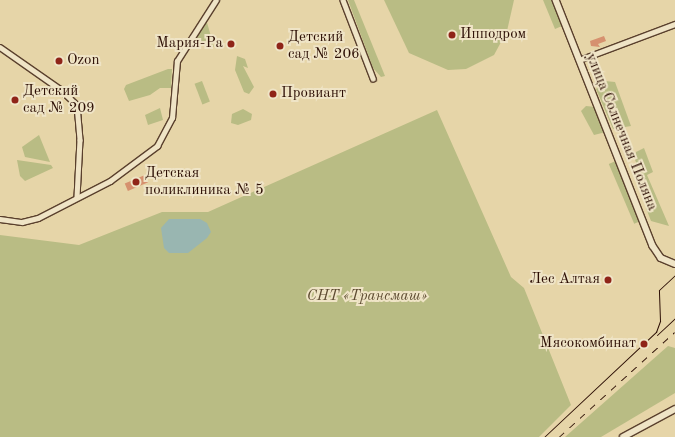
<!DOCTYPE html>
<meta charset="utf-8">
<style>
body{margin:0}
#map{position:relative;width:675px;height:437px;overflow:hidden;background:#e6d5a8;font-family:"Old Standard TT",serif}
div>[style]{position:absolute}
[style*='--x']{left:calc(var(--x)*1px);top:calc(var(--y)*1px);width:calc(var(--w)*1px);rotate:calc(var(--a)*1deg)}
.green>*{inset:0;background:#b9bc84;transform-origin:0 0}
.water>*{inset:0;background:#99b6b1}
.building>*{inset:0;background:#d6916f;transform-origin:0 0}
.roads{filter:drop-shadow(1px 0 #5a402d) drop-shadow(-1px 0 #5a402d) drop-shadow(0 1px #5a402d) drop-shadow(0 -1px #5a402d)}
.minor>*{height:4.5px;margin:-2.25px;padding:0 2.25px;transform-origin:2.25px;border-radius:2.25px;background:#efe4c6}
.tertiary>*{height:5.5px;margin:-2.75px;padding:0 2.75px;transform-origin:2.75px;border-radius:2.75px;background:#efe4c6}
.secondary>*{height:6px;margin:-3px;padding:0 3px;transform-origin:3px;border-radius:3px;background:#efe4c6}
.tram>*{height:1px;margin:-0.5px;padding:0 0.5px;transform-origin:0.5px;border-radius:0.5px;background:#2c0e04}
.rail>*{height:1px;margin-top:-0.5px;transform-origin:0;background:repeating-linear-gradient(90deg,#2c0e04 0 7px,transparent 0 14px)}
.dots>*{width:11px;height:11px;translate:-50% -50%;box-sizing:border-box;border:2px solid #efe4c6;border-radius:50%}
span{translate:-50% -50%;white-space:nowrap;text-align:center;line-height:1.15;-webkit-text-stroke:4px #efe4c6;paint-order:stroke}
.poi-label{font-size:15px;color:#2c0e04}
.left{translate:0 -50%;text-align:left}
.right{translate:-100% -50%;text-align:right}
.street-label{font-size:15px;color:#2c0e04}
.park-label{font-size:15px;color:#5d4b31;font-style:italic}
</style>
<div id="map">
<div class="green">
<div style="clip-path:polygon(348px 0,354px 0,385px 76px,381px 77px,373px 68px)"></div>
<div style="clip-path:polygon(384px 0,514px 0,507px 31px,494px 55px,466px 69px,448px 70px,409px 53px)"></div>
<div style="clip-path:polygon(543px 0,552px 0,562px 26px,555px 29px)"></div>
<div style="clip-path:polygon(206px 19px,214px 47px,193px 39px)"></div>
<div style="clip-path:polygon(237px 56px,245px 59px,248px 68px,243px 66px,254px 87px,249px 94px,244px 92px,235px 70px)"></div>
<div style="clip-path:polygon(168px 69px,172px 69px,171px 88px,160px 88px,150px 95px,129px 101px,124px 89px,126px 85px)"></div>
<div style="left:202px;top:81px;width:22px;height:8px;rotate:69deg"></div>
<div style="clip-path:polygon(605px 81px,615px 82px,631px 126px,613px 129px,596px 89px)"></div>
<div style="clip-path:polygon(586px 106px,596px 107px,606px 132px,594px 135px,581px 111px)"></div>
<div style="clip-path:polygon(160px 108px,163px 120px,148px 125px,145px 115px)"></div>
<div style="clip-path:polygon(243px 109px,252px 114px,251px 120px,238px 125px,231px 123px,232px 114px)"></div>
<div style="clip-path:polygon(437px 110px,511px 277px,524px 288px,571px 405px,539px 437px,0 437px,0 235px,79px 245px,162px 212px,208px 212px)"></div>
<div style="clip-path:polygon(39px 135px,50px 162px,25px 157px,22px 147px)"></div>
<div style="clip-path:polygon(644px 148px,653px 172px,647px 175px,669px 226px,651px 221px,646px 208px,649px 191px,635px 160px,636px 152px)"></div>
<div style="clip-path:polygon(17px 160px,51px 165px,53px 168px,25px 181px,20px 176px)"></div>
<div style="left:618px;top:160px;width:65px;height:10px;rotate:67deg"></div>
<div style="clip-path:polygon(668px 346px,675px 348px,675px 393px,601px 437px,565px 437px)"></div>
</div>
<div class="water">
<div style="clip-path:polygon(169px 219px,200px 219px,207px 223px,211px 232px,207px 238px,188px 253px,169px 253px,164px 248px,161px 228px)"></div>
</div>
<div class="building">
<div style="clip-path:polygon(604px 36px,606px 41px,598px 44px,600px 47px,591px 46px,590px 41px)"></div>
<div style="left:145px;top:175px;width:8px;height:22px;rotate:67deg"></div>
</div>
<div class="roads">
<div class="minor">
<div style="--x:343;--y:0;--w:84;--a:69"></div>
<div style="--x:0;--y:47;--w:73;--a:35"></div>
<div style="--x:60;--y:89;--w:23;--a:43"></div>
<div style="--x:77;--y:105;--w:35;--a:85"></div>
<div style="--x:80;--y:140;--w:57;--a:93"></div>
<div style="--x:579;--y:60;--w:103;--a:-20.6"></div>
<div style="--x:0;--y:219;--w:22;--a:8"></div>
<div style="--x:22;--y:222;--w:16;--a:-14"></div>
<div style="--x:38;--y:218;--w:81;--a:-27.2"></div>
<div style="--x:110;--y:181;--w:59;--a:-36.7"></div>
<div style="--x:157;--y:146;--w:32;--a:-62"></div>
<div style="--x:172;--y:118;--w:57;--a:-85"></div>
<div style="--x:177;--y:61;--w:72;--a:-57.4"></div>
</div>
<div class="tertiary">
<div style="--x:556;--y:0;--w:264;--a:68.5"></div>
<div style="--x:653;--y:246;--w:14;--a:56"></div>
<div style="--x:661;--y:258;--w:15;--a:23"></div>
</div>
<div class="secondary">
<div style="--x:623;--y:437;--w:59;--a:-28.3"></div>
</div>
</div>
<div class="tram">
<div style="--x:657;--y:335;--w:25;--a:-43"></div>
<div style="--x:544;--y:437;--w:154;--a:-43.2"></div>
<div style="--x:656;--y:332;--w:12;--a:-70"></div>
<div style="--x:660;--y:321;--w:31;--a:-92"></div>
<div style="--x:659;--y:290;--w:22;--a:-43"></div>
</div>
<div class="rail">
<div style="--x:559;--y:437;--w:156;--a:-42.2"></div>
</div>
<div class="dots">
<div style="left:452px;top:35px;background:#8f2418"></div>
<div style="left:231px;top:44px;background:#8f2418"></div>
<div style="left:280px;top:46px;background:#8f2418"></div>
<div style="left:59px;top:61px;background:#8f2418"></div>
<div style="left:273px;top:94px;background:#8f2418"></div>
<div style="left:15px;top:100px;background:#8f2418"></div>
<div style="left:136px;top:182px;background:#8f2418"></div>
<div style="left:608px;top:280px;background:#8f2418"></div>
<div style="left:644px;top:344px;background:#8f2418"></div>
</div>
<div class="poi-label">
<span class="left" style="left:460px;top:35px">Ипподром</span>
<span class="left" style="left:288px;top:46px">Детский<br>сад № 206</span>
<span class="right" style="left:223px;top:44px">Мария-Ра</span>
<span class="left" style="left:67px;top:61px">Ozon</span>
<span class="left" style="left:23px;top:100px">Детский<br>сад № 209</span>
<span class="left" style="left:281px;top:94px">Провиант</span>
<span class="left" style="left:145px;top:182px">Детская<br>поликлиника № 5</span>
<span class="right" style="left:600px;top:280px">Лес Алтая</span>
<span class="right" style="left:636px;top:344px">Мясокомбинат</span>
</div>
<div class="street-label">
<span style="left:621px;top:132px;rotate:68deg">улица Солнечная Поляна</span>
</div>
<div class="park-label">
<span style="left:367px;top:297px">СНТ «Трансмаш»</span>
</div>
</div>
